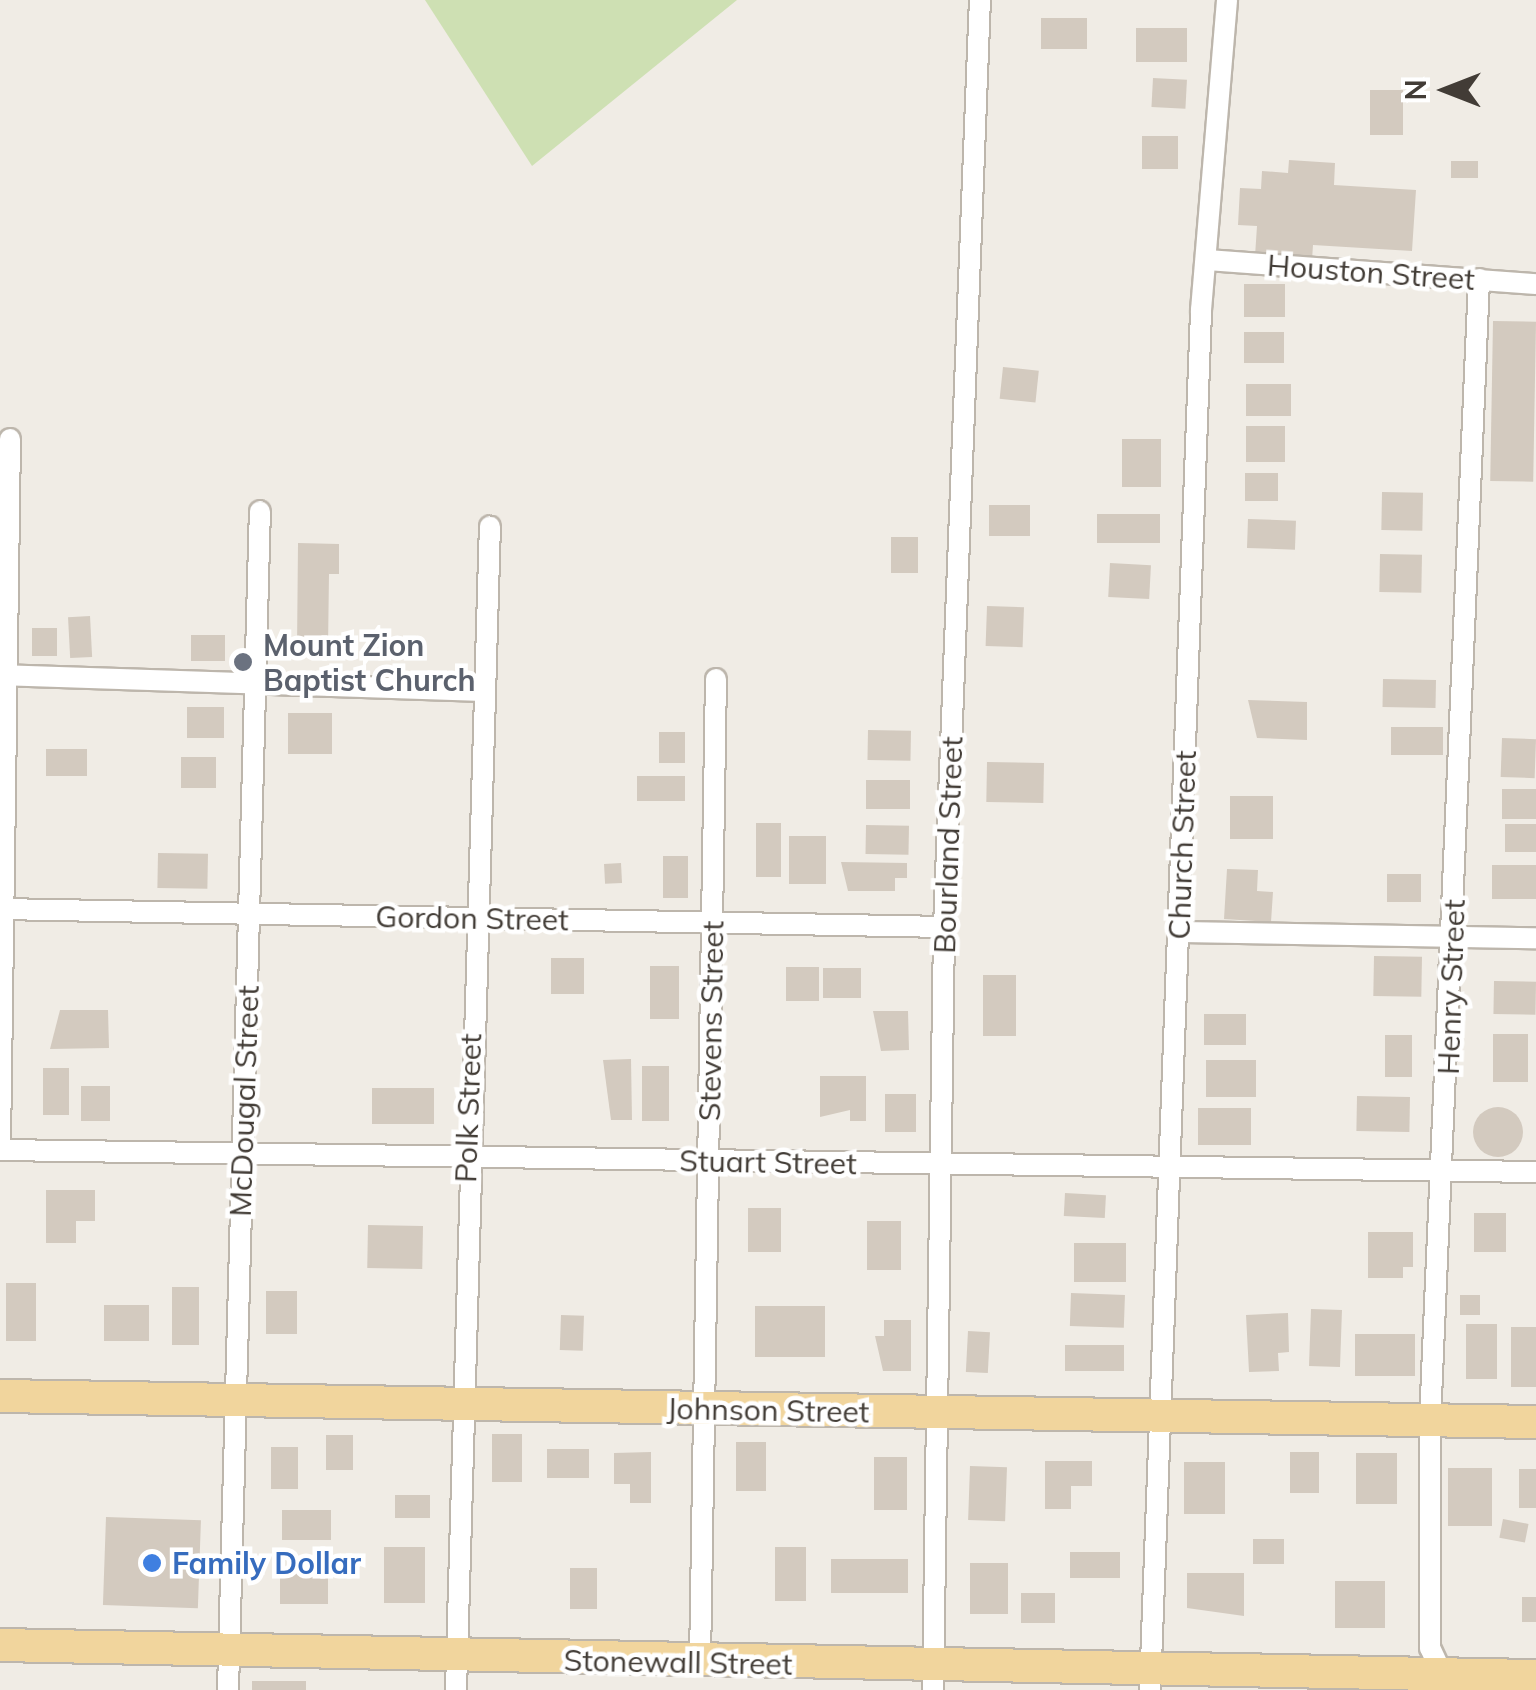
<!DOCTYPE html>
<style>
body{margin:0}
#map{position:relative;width:1536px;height:1690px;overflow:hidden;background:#f0ece5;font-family:Mulish,sans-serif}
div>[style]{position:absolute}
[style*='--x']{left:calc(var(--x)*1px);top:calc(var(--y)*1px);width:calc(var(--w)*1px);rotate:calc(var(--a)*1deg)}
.green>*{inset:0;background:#cee0b3}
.building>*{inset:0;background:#d3cabf;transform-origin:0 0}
.round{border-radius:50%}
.roads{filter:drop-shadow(2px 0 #bdb6ac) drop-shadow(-2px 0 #bdb6ac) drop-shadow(0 2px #bdb6ac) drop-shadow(0 -2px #bdb6ac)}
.street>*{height:20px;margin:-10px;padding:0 10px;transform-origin:10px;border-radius:10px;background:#fff}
.primary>*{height:32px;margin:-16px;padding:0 16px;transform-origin:16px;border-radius:16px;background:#f1d59d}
.dots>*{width:28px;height:28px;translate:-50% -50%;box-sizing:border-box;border:5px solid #fff;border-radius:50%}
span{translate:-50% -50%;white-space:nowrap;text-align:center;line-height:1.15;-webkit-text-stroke:9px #fff;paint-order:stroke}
.street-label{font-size:30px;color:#423c36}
.worship-label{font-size:30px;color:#5b616d;font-weight:700}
.left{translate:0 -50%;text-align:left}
.shop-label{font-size:30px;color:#366cbe;font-weight:700}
.north{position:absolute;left:1396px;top:40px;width:100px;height:100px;-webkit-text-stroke:8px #fff;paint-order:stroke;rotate:270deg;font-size:28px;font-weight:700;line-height:40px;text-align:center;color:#423c36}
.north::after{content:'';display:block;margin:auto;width:35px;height:45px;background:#423c36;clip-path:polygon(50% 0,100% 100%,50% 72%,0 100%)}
</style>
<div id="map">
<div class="green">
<div style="clip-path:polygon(425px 0,737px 0,532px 166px)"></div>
</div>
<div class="building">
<div style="left:1041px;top:18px;width:46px;height:31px"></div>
<div style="left:1136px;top:28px;width:51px;height:34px"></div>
<div style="left:1153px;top:78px;width:34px;height:29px;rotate:3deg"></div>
<div style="left:1370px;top:90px;width:33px;height:45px"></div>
<div style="left:1142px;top:136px;width:36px;height:33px"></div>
<div style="clip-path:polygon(1289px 160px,1335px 163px,1334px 185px,1416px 190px,1412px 251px,1313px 245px,1312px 260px,1255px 256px,1257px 226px,1238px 225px,1240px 188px,1261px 189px,1262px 171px,1288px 173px)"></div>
<div style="left:1451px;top:161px;width:27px;height:17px"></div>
<div style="left:1244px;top:284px;width:41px;height:33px"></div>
<div style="left:1493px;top:321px;width:43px;height:160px;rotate:1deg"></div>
<div style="left:1244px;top:332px;width:40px;height:31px"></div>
<div style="left:1003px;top:367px;width:36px;height:32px;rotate:6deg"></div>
<div style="left:1246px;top:384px;width:45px;height:32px"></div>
<div style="left:1246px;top:426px;width:39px;height:36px"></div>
<div style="left:1122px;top:439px;width:39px;height:48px"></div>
<div style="left:1245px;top:473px;width:33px;height:28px"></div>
<div style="left:1382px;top:492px;width:41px;height:38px;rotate:1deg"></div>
<div style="left:989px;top:505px;width:41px;height:31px"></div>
<div style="left:1097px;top:514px;width:63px;height:29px"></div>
<div style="left:1248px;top:519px;width:48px;height:29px;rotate:2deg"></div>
<div style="left:891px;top:537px;width:27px;height:36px"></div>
<div style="clip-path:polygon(298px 543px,339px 544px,339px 574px,329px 574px,328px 648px,297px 648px)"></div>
<div style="left:1380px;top:554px;width:42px;height:38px;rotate:1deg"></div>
<div style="left:1110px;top:563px;width:41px;height:34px;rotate:3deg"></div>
<div style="left:987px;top:606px;width:37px;height:40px;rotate:2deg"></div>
<div style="left:90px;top:616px;width:41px;height:22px;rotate:87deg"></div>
<div style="left:32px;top:628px;width:25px;height:28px"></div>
<div style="left:191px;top:635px;width:34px;height:26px"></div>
<div style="left:1383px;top:679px;width:53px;height:28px;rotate:1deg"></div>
<div style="clip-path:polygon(1248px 700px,1307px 702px,1307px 740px,1257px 738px)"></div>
<div style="left:187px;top:707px;width:37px;height:31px"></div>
<div style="left:288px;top:713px;width:44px;height:41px"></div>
<div style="left:1391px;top:727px;width:52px;height:28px"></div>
<div style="left:868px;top:730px;width:43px;height:30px;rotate:1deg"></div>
<div style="left:659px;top:732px;width:26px;height:31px"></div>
<div style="left:1502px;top:738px;width:34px;height:39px;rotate:2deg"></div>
<div style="left:46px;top:749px;width:41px;height:27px"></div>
<div style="left:181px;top:757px;width:35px;height:31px"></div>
<div style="left:987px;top:762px;width:57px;height:40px;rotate:1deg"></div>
<div style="left:637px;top:776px;width:48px;height:25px"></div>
<div style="left:866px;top:780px;width:44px;height:29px"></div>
<div style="left:1502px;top:789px;width:34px;height:30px"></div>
<div style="left:1230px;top:796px;width:43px;height:43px"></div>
<div style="left:756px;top:823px;width:25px;height:54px"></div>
<div style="left:1505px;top:824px;width:31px;height:28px"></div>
<div style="left:866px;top:825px;width:43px;height:29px;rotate:1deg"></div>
<div style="left:789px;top:836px;width:37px;height:48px"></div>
<div style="left:158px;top:853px;width:50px;height:35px;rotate:1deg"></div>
<div style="left:663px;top:856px;width:25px;height:42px"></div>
<div style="clip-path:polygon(841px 862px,907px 863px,907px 878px,895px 878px,895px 891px,848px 891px)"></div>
<div style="left:621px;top:863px;width:20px;height:17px;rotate:87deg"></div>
<div style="left:1492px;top:865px;width:44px;height:34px"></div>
<div style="clip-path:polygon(1227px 869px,1258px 870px,1257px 891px,1273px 892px,1271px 922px,1224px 919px)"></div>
<div style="left:1387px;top:874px;width:34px;height:28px"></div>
<div style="left:1374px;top:956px;width:48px;height:40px;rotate:1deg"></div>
<div style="left:551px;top:958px;width:33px;height:36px"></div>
<div style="left:650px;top:966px;width:29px;height:53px"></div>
<div style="left:786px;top:967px;width:33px;height:34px"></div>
<div style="left:823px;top:968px;width:38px;height:30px"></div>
<div style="left:983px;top:975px;width:33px;height:61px"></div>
<div style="left:1494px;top:981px;width:42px;height:33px;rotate:1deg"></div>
<div style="clip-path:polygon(60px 1010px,108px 1010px,109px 1048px,50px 1049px)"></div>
<div style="clip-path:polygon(873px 1011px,908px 1011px,909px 1050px,881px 1051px)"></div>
<div style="left:1204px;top:1014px;width:42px;height:31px"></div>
<div style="left:1493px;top:1034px;width:35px;height:48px"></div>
<div style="left:1385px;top:1035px;width:27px;height:42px"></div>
<div style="clip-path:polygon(631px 1059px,632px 1120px,611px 1120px,603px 1060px)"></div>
<div style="left:1206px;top:1060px;width:50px;height:37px"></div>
<div style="left:642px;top:1066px;width:27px;height:55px"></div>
<div style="left:43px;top:1068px;width:26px;height:47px"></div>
<div style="clip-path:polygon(820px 1076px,866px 1076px,866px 1121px,850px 1121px,850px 1110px,820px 1117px)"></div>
<div style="left:81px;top:1086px;width:29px;height:35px"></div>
<div style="left:434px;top:1088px;width:36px;height:62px;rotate:90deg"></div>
<div style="left:885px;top:1094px;width:31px;height:38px"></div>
<div style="left:1357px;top:1096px;width:53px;height:35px;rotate:1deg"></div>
<div class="round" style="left:1473px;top:1107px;width:50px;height:50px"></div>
<div style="left:1198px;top:1108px;width:53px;height:37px"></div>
<div style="clip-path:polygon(46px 1190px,95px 1190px,95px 1221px,76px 1221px,76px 1243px,46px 1243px)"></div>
<div style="left:1065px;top:1193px;width:41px;height:23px;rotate:3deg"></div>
<div style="left:748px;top:1208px;width:33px;height:44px"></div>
<div style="left:1474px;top:1213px;width:32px;height:39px"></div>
<div style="left:867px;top:1221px;width:34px;height:49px"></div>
<div style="left:368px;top:1225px;width:55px;height:43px;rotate:1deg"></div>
<div style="clip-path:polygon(1368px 1232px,1413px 1232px,1413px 1267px,1403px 1267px,1403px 1278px,1368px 1278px)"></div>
<div style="left:1074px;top:1243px;width:52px;height:39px"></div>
<div style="left:6px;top:1283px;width:30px;height:58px"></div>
<div style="left:172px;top:1287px;width:27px;height:58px"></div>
<div style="left:266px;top:1291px;width:31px;height:43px"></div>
<div style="left:1071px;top:1293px;width:54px;height:33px;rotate:2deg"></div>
<div style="left:1460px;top:1295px;width:20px;height:20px"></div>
<div style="left:104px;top:1305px;width:45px;height:36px"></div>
<div style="left:755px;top:1306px;width:70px;height:51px"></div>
<div style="left:1311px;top:1309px;width:31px;height:57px;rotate:2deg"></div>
<div style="clip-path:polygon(1288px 1313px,1289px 1352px,1278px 1353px,1279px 1371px,1249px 1372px,1246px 1315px)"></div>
<div style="left:561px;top:1315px;width:23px;height:35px;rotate:2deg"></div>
<div style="clip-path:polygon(884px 1320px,911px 1320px,911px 1371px,883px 1371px,875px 1336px,884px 1336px)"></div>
<div style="left:1466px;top:1324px;width:31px;height:55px"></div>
<div style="left:1511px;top:1327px;width:25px;height:60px"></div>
<div style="left:968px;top:1331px;width:22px;height:41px;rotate:3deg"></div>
<div style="left:1355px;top:1334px;width:60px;height:42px"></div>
<div style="left:1065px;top:1345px;width:59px;height:26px"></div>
<div style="left:492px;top:1434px;width:30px;height:48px"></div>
<div style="left:326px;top:1435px;width:27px;height:35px"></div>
<div style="left:736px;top:1442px;width:30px;height:49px"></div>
<div style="left:271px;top:1447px;width:27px;height:42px"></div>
<div style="left:547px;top:1449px;width:42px;height:29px"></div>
<div style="clip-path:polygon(651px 1452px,651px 1503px,630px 1503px,630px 1484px,614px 1484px,614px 1453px)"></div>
<div style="left:1290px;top:1452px;width:29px;height:41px"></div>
<div style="left:1356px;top:1453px;width:41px;height:51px"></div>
<div style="left:874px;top:1457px;width:33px;height:53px"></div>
<div style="clip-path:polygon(1045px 1461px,1092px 1461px,1092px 1486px,1071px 1486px,1071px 1509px,1045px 1509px)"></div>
<div style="left:1184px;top:1462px;width:41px;height:52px"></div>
<div style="left:970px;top:1466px;width:37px;height:54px;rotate:2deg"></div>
<div style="left:1448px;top:1468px;width:44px;height:58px"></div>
<div style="left:1519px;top:1469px;width:17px;height:39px"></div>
<div style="left:395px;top:1495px;width:35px;height:23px"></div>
<div style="left:282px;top:1510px;width:49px;height:30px"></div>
<div style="left:106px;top:1517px;width:95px;height:88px;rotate:2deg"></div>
<div style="left:1503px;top:1519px;width:26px;height:19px;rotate:11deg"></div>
<div style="left:1253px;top:1539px;width:31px;height:25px"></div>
<div style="left:384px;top:1547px;width:41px;height:56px"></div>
<div style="left:775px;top:1547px;width:31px;height:54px"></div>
<div style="left:1070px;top:1552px;width:50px;height:26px"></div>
<div style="left:831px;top:1559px;width:77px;height:34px"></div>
<div style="left:970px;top:1563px;width:38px;height:51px"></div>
<div style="left:570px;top:1568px;width:27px;height:41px"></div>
<div style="left:328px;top:1570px;width:34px;height:48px;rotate:90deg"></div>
<div style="clip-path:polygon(1187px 1573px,1244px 1573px,1244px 1616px,1187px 1608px)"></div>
<div style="left:1335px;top:1581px;width:50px;height:47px"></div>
<div style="left:1021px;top:1593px;width:34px;height:30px"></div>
<div style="left:1522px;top:1597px;width:14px;height:25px"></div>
<div style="left:252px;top:1681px;width:54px;height:9px"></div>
</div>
<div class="roads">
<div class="street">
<div style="--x:1207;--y:260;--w:330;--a:4.2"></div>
<div style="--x:0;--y:675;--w:481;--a:1.9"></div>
<div style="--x:0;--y:909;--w:944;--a:1.09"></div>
<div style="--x:1179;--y:932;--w:357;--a:1"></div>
<div style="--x:0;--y:1145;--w:706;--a:-89.19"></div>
<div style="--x:0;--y:1150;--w:1536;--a:0.82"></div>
<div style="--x:700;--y:1662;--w:983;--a:-89.07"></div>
<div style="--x:1446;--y:1682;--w:38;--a:-115"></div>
<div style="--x:1430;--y:1648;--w:227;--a:-90"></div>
<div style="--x:1430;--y:1421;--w:1143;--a:-87.54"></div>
<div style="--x:228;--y:1690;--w:1179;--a:-88.45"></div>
<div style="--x:456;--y:1690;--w:1164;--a:-88.33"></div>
<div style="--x:933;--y:1690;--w:763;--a:-89.17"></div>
<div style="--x:944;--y:927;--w:928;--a:-87.78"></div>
<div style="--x:1150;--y:1690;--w:1381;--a:-87.88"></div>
<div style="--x:1201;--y:310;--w:311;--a:-85.2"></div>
</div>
<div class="primary">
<div style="--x:0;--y:1396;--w:1536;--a:0.97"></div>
<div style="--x:0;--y:1645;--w:1536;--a:1.16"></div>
</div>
</div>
<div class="dots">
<div style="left:243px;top:662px;background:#6b7280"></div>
<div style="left:152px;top:1563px;background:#3f7fe0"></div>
</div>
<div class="street-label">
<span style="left:1371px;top:272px;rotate:4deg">Houston Street</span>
<span style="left:948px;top:845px;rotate:-88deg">Bourland Street</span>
<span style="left:1182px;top:845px;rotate:-88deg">Church Street</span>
<span style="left:472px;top:918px;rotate:1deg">Gordon Street</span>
<span style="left:1451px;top:987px;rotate:-88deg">Henry Street</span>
<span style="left:711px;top:1021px;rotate:-89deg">Stevens Street</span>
<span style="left:244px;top:1101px;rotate:-88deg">McDougal Street</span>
<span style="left:468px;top:1108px;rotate:-88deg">Polk Street</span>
<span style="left:768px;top:1162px;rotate:1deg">Stuart Street</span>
<span style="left:768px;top:1410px;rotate:1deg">Johnson Street</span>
<span style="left:678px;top:1662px;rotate:1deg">Stonewall Street</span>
</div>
<div class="worship-label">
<span class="left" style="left:263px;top:662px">Mount Zion<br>Baptist Church</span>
</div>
<div class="shop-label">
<span class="left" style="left:172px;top:1563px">Family Dollar</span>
</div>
<div class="north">N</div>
</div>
